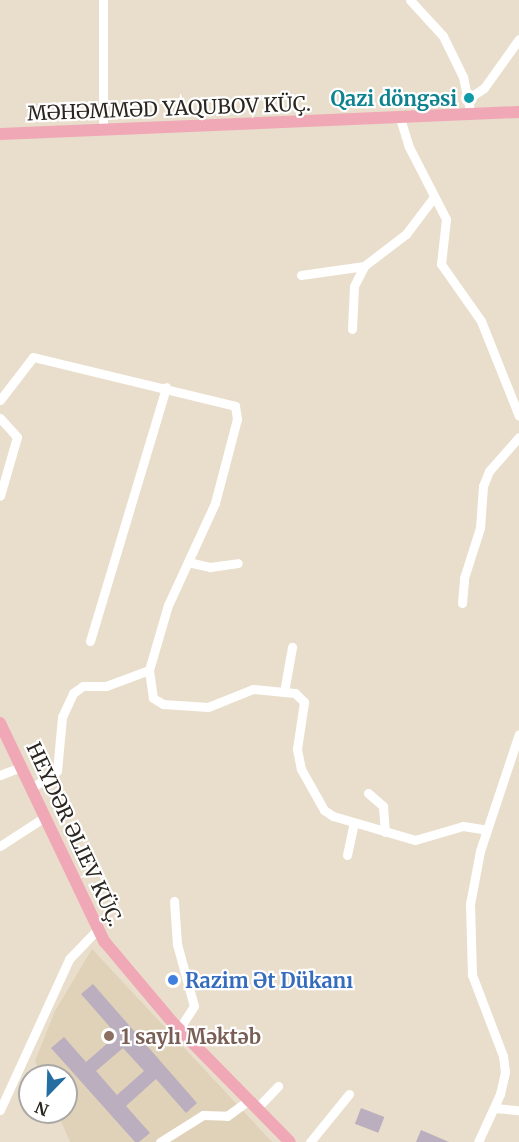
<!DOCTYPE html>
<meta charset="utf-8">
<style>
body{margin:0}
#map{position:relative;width:519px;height:1142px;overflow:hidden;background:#e9decc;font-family:Merriweather,serif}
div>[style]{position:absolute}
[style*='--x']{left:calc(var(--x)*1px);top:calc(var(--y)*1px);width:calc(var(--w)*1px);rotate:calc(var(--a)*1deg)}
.built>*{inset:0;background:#e0d2b9}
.building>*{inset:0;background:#baaebf;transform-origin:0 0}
.path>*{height:1.5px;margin-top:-0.75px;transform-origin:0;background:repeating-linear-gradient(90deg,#a39b8d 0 4.5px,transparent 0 9px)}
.minor>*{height:9px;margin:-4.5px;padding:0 4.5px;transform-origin:4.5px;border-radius:4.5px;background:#fff}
.major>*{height:12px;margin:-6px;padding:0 6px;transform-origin:6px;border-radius:6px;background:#f0a7b6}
.dots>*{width:16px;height:16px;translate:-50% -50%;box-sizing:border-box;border:3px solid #fff;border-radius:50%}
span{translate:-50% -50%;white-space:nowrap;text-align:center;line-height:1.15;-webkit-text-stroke:4.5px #fff;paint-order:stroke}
.culture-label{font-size:20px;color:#0d838f;font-weight:700}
.right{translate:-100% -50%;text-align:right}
.street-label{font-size:20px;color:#2a261f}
.shop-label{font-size:20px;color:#366cbe;font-weight:700}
.left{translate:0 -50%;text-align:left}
.education-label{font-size:20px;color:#785e54;font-weight:700}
.north{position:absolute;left:18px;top:1064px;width:60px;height:60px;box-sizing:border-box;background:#fff;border:2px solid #aaa8a5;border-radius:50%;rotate:203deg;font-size:16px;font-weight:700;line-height:24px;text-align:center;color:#2a261f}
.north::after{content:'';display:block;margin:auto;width:21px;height:27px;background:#256ea2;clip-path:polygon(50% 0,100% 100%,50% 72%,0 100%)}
</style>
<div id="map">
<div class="built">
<div style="clip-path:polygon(92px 949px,272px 1142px,70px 1142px,57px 1112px,66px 1112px,66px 1076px,41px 1076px,35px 1061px,55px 1011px)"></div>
</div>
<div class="building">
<div style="clip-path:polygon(evenodd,93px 984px,197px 1103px,186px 1113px,156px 1079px,126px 1106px,150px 1133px,139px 1142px,135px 1142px,51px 1048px,64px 1037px,86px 1062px,117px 1035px,81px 994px,93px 984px,123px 1048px,144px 1071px,117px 1095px,96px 1071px,123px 1048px)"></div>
<div style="left:361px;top:1108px;width:25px;height:17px;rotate:21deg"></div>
<div style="clip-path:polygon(421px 1130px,449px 1142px,416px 1142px)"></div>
</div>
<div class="path">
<div style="--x:148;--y:1046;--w:25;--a:-40"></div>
</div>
<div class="minor">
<div style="--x:410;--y:0;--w:49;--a:47.5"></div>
<div style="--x:443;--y:36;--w:46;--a:64"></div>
<div style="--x:463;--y:77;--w:38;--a:78"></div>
<div style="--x:469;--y:98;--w:18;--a:-34"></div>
<div style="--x:484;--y:88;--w:60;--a:-54.5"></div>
<div style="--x:400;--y:118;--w:30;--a:73"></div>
<div style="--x:409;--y:147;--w:81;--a:62.8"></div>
<div style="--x:446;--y:219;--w:45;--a:96.3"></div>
<div style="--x:441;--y:264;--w:70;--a:54.9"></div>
<div style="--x:481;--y:321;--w:102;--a:68.2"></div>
<div style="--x:103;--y:129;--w:129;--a:-90"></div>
<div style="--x:301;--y:275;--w:64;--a:-8.1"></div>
<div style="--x:352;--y:329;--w:43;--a:-87.3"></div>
<div style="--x:354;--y:286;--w:22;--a:-63"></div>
<div style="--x:364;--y:266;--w:53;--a:-37.3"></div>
<div style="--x:406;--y:234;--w:46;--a:-52.9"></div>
<div style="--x:0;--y:400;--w:54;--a:-52.5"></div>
<div style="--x:33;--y:357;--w:208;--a:13.6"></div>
<div style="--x:235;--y:406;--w:13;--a:81"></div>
<div style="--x:237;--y:419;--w:87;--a:104.7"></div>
<div style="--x:215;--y:503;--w:112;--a:114.7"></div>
<div style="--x:168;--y:605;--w:68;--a:106.3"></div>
<div style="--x:149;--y:670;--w:28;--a:82"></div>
<div style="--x:153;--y:698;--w:12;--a:31"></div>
<div style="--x:163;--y:704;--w:45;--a:3.8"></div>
<div style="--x:208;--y:707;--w:48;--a:-21.8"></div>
<div style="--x:253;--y:689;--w:42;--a:5.4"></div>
<div style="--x:295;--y:693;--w:13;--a:45"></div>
<div style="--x:304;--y:702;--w:48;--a:98.5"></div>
<div style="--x:297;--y:749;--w:20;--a:79"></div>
<div style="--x:301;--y:769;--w:47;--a:60.7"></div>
<div style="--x:324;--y:810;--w:11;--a:34"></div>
<div style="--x:333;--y:816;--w:85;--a:16.3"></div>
<div style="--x:415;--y:840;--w:50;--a:-16.3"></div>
<div style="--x:463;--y:826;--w:24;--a:9"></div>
<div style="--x:0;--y:418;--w:25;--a:48"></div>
<div style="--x:17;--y:437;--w:61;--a:106.1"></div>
<div style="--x:188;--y:562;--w:23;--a:13"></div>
<div style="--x:210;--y:567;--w:28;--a:-8"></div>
<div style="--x:462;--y:603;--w:25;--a:-85"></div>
<div style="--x:464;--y:578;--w:52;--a:-72.3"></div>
<div style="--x:480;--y:528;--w:42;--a:-85.9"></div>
<div style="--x:483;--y:486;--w:16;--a:-68"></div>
<div style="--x:489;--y:471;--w:45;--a:-48.6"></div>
<div style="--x:90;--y:641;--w:265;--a:-73.3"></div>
<div style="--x:284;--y:692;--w:46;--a:-79.9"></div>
<div style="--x:0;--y:775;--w:22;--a:-21"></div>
<div style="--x:30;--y:789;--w:32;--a:-34"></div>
<div style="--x:57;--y:771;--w:54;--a:-84.7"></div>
<div style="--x:62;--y:717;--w:26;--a:-65"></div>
<div style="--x:73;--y:693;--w:12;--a:-35"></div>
<div style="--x:83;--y:686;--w:23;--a:0"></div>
<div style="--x:106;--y:686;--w:46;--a:-20.4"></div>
<div style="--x:368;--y:793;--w:20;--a:41"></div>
<div style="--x:383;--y:806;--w:26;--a:86"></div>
<div style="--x:0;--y:846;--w:51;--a:-33.1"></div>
<div style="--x:347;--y:855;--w:33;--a:-78"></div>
<div style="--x:174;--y:901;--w:43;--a:86"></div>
<div style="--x:177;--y:944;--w:64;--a:74.7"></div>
<div style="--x:194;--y:1006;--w:27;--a:123"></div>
<div style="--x:494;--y:1108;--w:25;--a:5"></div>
<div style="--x:256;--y:1109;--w:32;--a:-46"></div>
<div style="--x:0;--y:1110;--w:166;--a:-65.4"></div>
<div style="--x:69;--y:959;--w:40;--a:-46"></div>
<div style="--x:160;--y:1142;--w:51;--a:-32.1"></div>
<div style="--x:203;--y:1115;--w:24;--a:2"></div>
<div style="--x:227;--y:1116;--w:26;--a:-36"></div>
<div style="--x:310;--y:1142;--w:62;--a:-50.9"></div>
<div style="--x:478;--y:1142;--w:53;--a:-65.4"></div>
<div style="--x:500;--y:1094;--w:23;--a:-77"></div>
<div style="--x:505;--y:1072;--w:16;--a:-97"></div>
<div style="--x:503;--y:1056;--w:87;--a:-110.9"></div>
<div style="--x:472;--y:975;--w:71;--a:-91.6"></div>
<div style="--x:470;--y:904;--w:54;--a:-79.3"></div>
<div style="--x:480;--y:851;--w:123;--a:-71.6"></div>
</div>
<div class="major">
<div style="--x:0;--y:134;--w:519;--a:-2.43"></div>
<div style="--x:0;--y:723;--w:242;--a:64.5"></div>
<div style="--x:104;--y:941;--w:109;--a:49.9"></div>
<div style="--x:174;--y:1024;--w:165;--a:45.5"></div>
</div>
<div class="dots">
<div style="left:469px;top:98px;background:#0f9aa8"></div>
<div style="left:173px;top:980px;background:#3f7fe0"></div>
<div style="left:109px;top:1036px;background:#8d6e63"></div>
</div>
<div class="culture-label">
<span class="right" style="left:457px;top:98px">Qazi döngəsi</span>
</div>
<div class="street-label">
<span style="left:169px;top:108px;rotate:-2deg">MƏHƏMMƏD YAQUBOV KÜÇ.</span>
<span style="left:75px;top:834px;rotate:65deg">HEYDƏR ƏLIEV KÜÇ.</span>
</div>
<div class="shop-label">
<span class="left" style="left:185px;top:980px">Razim Ət Dükanı</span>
</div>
<div class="education-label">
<span class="left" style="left:121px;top:1036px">1 saylı Məktəb</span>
</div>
<div class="north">N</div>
</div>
